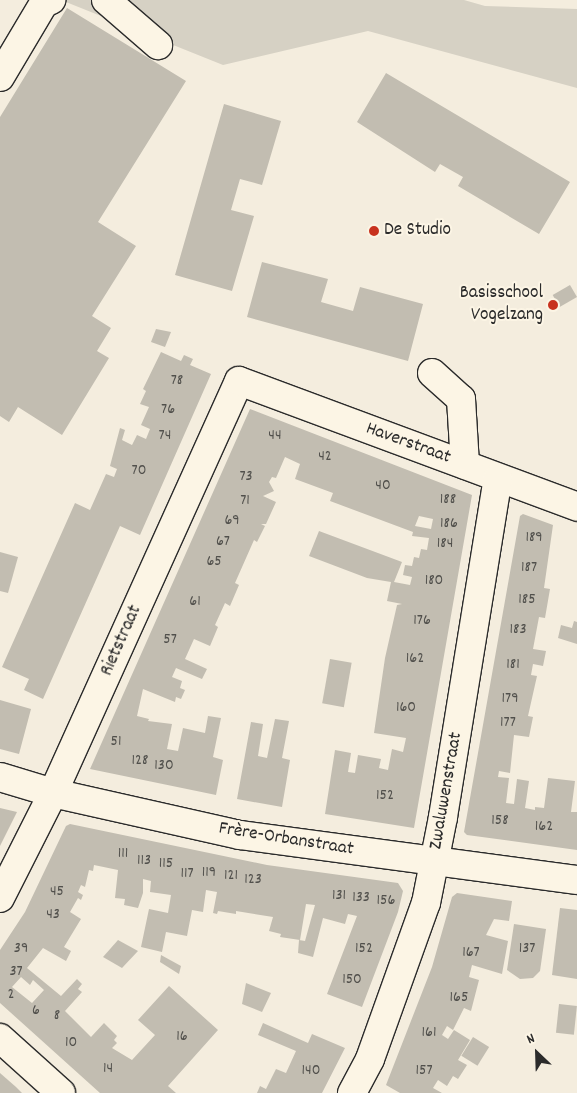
<!DOCTYPE html>
<meta charset="utf-8">
<style>
body{margin:0}
#map{position:relative;width:577px;height:1093px;overflow:hidden;background:#f4edde;font-family:Dekko,sans-serif}
div>[style]{position:absolute}
[style*='--x']{left:calc(var(--x)*1px);top:calc(var(--y)*1px);width:calc(var(--w)*1px);rotate:calc(var(--a)*1deg)}
.green>*{inset:0;background:#d6d1c4}
.building>*{inset:0;background:#c2bdb1;transform-origin:0 0}
.roads{filter:drop-shadow(1px 0 #2b2b2b) drop-shadow(-1px 0 #2b2b2b) drop-shadow(0 1px #2b2b2b) drop-shadow(0 -1px #2b2b2b)}
.minor>*{height:28px;margin:-14px;padding:0 14px;transform-origin:14px;border-radius:14px;background:#fcf5e5}
.dots>*{width:14px;height:14px;translate:-50% -50%;box-sizing:border-box;border:2px solid #fcf5e5;border-radius:50%}
span{translate:-50% -50%;white-space:nowrap;text-align:center;line-height:1.15;-webkit-text-stroke:4px #fcf5e5;paint-order:stroke}
.number-label{font-size:16px;color:#51504c}
.number-label span{-webkit-text-stroke-width:0}
.poi-label{font-size:19px;color:#2b2b2b}
.left{translate:0 -50%;text-align:left}
.right{translate:-100% -50%;text-align:right}
.street-label{font-size:19px;color:#2b2b2b}
.north{position:absolute;left:512px;top:1028px;width:50px;height:50px;-webkit-text-stroke:4px #fcf5e5;paint-order:stroke;rotate:336deg;font-size:14px;font-weight:700;line-height:20px;text-align:center;color:#2b2b2b}
.north::after{content:'';display:block;margin:auto;width:18px;height:22px;background:#2b2b2b;clip-path:polygon(50% 0,100% 100%,50% 72%,0 100%)}
</style>
<div id="map">
<div class="green">
<div style="clip-path:polygon(61px 0,464px 0,485px 6px,577px 9px,577px 88px,368px 31px,223px 65px)"></div>
</div>
<div class="building">
<div style="clip-path:polygon(67px 8px,186px 81px,98px 222px,136px 246px,92px 316px,111px 328px,97px 351px,109px 358px,62px 435px,18px 407px,9px 422px,0 416px,0 117px)"></div>
<div style="clip-path:polygon(386px 73px,570px 182px,539px 234px,458px 186px,463px 177px,440px 164px,435px 172px,357px 122px)"></div>
<div style="clip-path:polygon(224px 104px,281px 121px,262px 185px,240px 179px,231px 210px,254px 216px,232px 291px,175px 275px)"></div>
<div style="clip-path:polygon(262px 262px,328px 279px,321px 302px,353px 311px,360px 287px,423px 304px,408px 361px,247px 317px)"></div>
<div style="left:570px;top:285px;width:14px;height:20px;rotate:60deg"></div>
<div style="clip-path:polygon(156px 329px,171px 332px,165px 347px,151px 342px)"></div>
<div style="clip-path:polygon(161px 352px,181px 361px,184px 355px,193px 359px,190px 365px,211px 374px,140px 535px,120px 526px,43px 699px,24px 690px,29px 679px,2px 667px,75px 503px,90px 510px,106px 474px,114px 477px,117px 469px,110px 466px,120px 428px,125px 430px,122px 440px,132px 445px,137px 435px,146px 439px,150px 429px,141px 425px,149px 407px,140px 404px,146px 391px,143px 389px)"></div>
<div style="clip-path:polygon(evenodd,250px 409px,472px 495px,414px 828px,325px 814px,335px 750px,351px 753px,348px 772px,355px 773px,358px 755px,381px 759px,379px 768px,388px 770px,392px 749px,403px 752px,406px 738px,374px 733px,385px 658px,397px 605px,402px 604px,387px 601px,391px 582px,367px 578px,309px 556px,319px 531px,402px 562px,394px 582px,410px 585px,412px 577px,403px 575px,405px 565px,412px 566px,414px 557px,419px 558px,421px 549px,427px 550px,429px 538px,412px 536px,413px 532px,330px 501px,333px 493px,295px 479px,300px 464px,285px 457px,276px 478px,272px 477px,269px 482px,274px 491px,263px 496px,276px 502px,266px 524px,261px 524px,265px 526px,257px 542px,254px 540px,235px 583px,239px 585px,230px 606px,225px 603px,215px 625px,218px 627px,210px 646px,194px 639px,185px 659px,207px 669px,202px 679px,176px 668px,172px 677px,182px 681px,180px 688px,185px 690px,181px 699px,176px 697px,175px 702px,143px 689px,137px 716px,149px 719px,148px 721px,172px 724px,167px 749px,178px 751px,183px 728px,205px 733px,208px 716px,221px 718px,213px 757px,223px 760px,216px 795px,90px 769px,250px 409px,419px 516px,433px 519px,431px 529px,415px 526px,419px 516px)"></div>
<div style="clip-path:polygon(523px 514px,553px 525px,544px 588px,550px 589px,545px 618px,539px 617px,533px 649px,546px 651px,543px 666px,533px 664px,531px 675px,537px 676px,528px 716px,533px 717px,529px 737px,514px 735px,510px 773px,499px 771px,498px 777px,509px 778px,506px 803px,514px 804px,517px 779px,529px 781px,525px 808px,535px 810px,535px 807px,544px 808px,548px 778px,575px 781px,571px 812px,577px 812px,577px 850px,467px 835px,464px 832px,520px 516px)"></div>
<div style="clip-path:polygon(0 552px,18px 557px,8px 593px,0 591px)"></div>
<div style="clip-path:polygon(574px 621px,577px 622px,577px 644px,558px 638px,561px 625px,572px 628px)"></div>
<div style="left:330px;top:659px;width:22px;height:45px;rotate:10deg"></div>
<div style="clip-path:polygon(0 700px,31px 709px,19px 754px,0 749px)"></div>
<div style="clip-path:polygon(275px 719px,289px 721px,282px 758px,290px 760px,282px 807px,237px 799px,251px 722px,263px 724px,258px 756px,267px 758px)"></div>
<div style="clip-path:polygon(0 808px,17px 812px,0 846px)"></div>
<div style="clip-path:polygon(evenodd,70px 824px,267px 865px,398px 883px,403px 891px,398px 912px,362px 1007px,327px 994px,357px 916px,348px 914px,345px 924px,323px 918px,313px 957px,298px 953px,299px 940px,305px 941px,315px 905px,306px 904px,300px 940px,280px 937px,281px 934px,269px 931px,273px 917px,236px 911px,236px 914px,218px 911px,217px 914px,213px 913px,217px 892px,206px 890px,203px 912px,192px 910px,187px 936px,166px 932px,162px 952px,141px 947px,149px 909px,168px 913px,171px 895px,150px 892px,151px 881px,143px 879px,143px 893px,138px 908px,124px 905px,125px 899px,115px 898px,118px 870px,94px 865px,93px 871px,89px 870px,85px 887px,81px 885px,78px 892px,83px 895px,81px 900px,78px 898px,70px 912px,81px 919px,64px 947px,71px 951px,66px 961px,43px 948px,27px 968px,61px 996px,77px 979px,82px 984px,78px 989px,82px 992px,65px 1011px,91px 1037px,104px 1023px,117px 1036px,114px 1040px,117px 1043px,112px 1048px,132px 1060px,155px 1035px,138px 1020px,169px 986px,218px 1030px,168px 1086px,176px 1093px,100px 1093px,0 1003px,0 950px,25px 912px,66px 826px,70px 824px,21px 977px,30px 985px,33px 980px,44px 990px,32px 1003px,12px 987px,21px 977px)"></div>
<div style="clip-path:polygon(457px 893px,512px 901px,509px 921px,494px 919px,486px 935px,508px 941px,502px 974px,472px 965px,469px 977px,479px 980px,471px 1011px,464px 1008px,453px 1030px,447px 1026px,442px 1035px,448px 1039px,454px 1030px,470px 1040px,458px 1060px,467px 1065px,458px 1079px,453px 1076px,447px 1086px,438px 1080px,433px 1088px,442px 1093px,400px 1093px,386px 1085px,432px 967px,452px 897px)"></div>
<div style="clip-path:polygon(560px 908px,577px 910px,577px 979px,552px 975px)"></div>
<div style="clip-path:polygon(514px 924px,546px 929px,540px 971px,533px 978px,520px 979px,507px 970px)"></div>
<div style="clip-path:polygon(118px 940px,138px 951px,122px 968px,103px 957px)"></div>
<div style="clip-path:polygon(161px 955px,181px 966px,179px 974px,160px 962px)"></div>
<div style="clip-path:polygon(246px 983px,271px 993px,262px 1012px,242px 1004px)"></div>
<div style="left:559px;top:1004px;width:18px;height:29px;rotate:6deg"></div>
<div style="clip-path:polygon(263px 1023px,308px 1043px,312px 1034px,345px 1048px,322px 1093px,257px 1093px,260px 1086px,266px 1089px,276px 1069px,286px 1073px,296px 1051px,258px 1035px)"></div>
<div style="left:473px;top:1037px;width:19px;height:22px;rotate:32deg"></div>
<div style="clip-path:polygon(0 1073px,16px 1087px,22px 1093px,0 1093px)"></div>
</div>
<div class="roads">
<div class="minor">
<div style="--x:106;--y:0;--w:69;--a:40.9"></div>
<div style="--x:0;--y:77;--w:86;--a:-59.3"></div>
<div style="--x:44;--y:3;--w:8;--a:-23"></div>
<div style="--x:432;--y:373;--w:39;--a:42"></div>
<div style="--x:461;--y:399;--w:66;--a:86.5"></div>
<div style="--x:0;--y:777;--w:55;--a:16.8"></div>
<div style="--x:53;--y:793;--w:192;--a:12.7"></div>
<div style="--x:240;--y:835;--w:340;--a:7.6"></div>
<div style="--x:0;--y:898;--w:118;--a:-63.2"></div>
<div style="--x:53;--y:793;--w:452;--a:-65.7"></div>
<div style="--x:239;--y:381;--w:361;--a:20.4"></div>
<div style="--x:0;--y:1038;--w:82;--a:42"></div>
<div style="--x:352;--y:1093;--w:38;--a:-62"></div>
<div style="--x:370;--y:1059;--w:166;--a:-70.3"></div>
<div style="--x:426;--y:903;--w:88;--a:-78.8"></div>
<div style="--x:443;--y:817;--w:343;--a:-80.8"></div>
</div>
</div>
<div class="dots">
<div style="left:374px;top:231px;background:#c8321e"></div>
<div style="left:553px;top:305px;background:#c8321e"></div>
</div>
<div class="number-label">
<span style="left:177px;top:381px">78</span>
<span style="left:168px;top:410px">76</span>
<span style="left:165px;top:436px">74</span>
<span style="left:275px;top:436px">44</span>
<span style="left:325px;top:457px">42</span>
<span style="left:139px;top:471px">70</span>
<span style="left:246px;top:477px">73</span>
<span style="left:383px;top:486px">40</span>
<span style="left:448px;top:500px">188</span>
<span style="left:245px;top:501px">71</span>
<span style="left:232px;top:521px">69</span>
<span style="left:449px;top:524px">186</span>
<span style="left:534px;top:538px">189</span>
<span style="left:223px;top:542px">67</span>
<span style="left:445px;top:544px">184</span>
<span style="left:214px;top:562px">65</span>
<span style="left:529px;top:568px">187</span>
<span style="left:434px;top:581px">180</span>
<span style="left:527px;top:600px">185</span>
<span style="left:195px;top:602px">61</span>
<span style="left:422px;top:621px">176</span>
<span style="left:518px;top:630px">183</span>
<span style="left:170px;top:640px">57</span>
<span style="left:415px;top:659px">162</span>
<span style="left:513px;top:665px">181</span>
<span style="left:510px;top:699px">179</span>
<span style="left:406px;top:708px">160</span>
<span style="left:508px;top:723px">177</span>
<span style="left:116px;top:742px">51</span>
<span style="left:140px;top:761px">128</span>
<span style="left:164px;top:766px">130</span>
<span style="left:385px;top:796px">152</span>
<span style="left:500px;top:821px">158</span>
<span style="left:544px;top:827px">162</span>
<span style="left:123px;top:854px">111</span>
<span style="left:144px;top:861px">113</span>
<span style="left:166px;top:864px">115</span>
<span style="left:209px;top:873px">119</span>
<span style="left:187px;top:874px">117</span>
<span style="left:231px;top:876px">121</span>
<span style="left:253px;top:880px">123</span>
<span style="left:57px;top:892px">45</span>
<span style="left:339px;top:896px">131</span>
<span style="left:361px;top:898px">133</span>
<span style="left:386px;top:901px">156</span>
<span style="left:53px;top:915px">43</span>
<span style="left:21px;top:949px">39</span>
<span style="left:364px;top:949px">152</span>
<span style="left:527px;top:949px">137</span>
<span style="left:471px;top:953px">167</span>
<span style="left:16px;top:972px">37</span>
<span style="left:352px;top:980px">150</span>
<span style="left:11px;top:995px">2</span>
<span style="left:459px;top:998px">165</span>
<span style="left:36px;top:1011px">6</span>
<span style="left:57px;top:1016px">8</span>
<span style="left:429px;top:1033px">161</span>
<span style="left:182px;top:1037px">16</span>
<span style="left:71px;top:1043px">10</span>
<span style="left:108px;top:1069px">14</span>
<span style="left:311px;top:1071px">140</span>
<span style="left:424px;top:1071px">157</span>
</div>
<div class="poi-label">
<span class="left" style="left:384px;top:231px">De Studio</span>
<span class="right" style="left:543px;top:305px">Basisschool<br>Vogelzang</span>
</div>
<div class="street-label">
<span style="left:408px;top:444px;rotate:20deg">Haverstraat</span>
<span style="left:122px;top:641px;rotate:-66deg">Rietstraat</span>
<span style="left:447px;top:791px;rotate:-80deg">Zwaluwenstraat</span>
<span style="left:286px;top:840px;rotate:9deg">Frère-Orbanstraat</span>
</div>
<div class="north">N</div>
</div>
